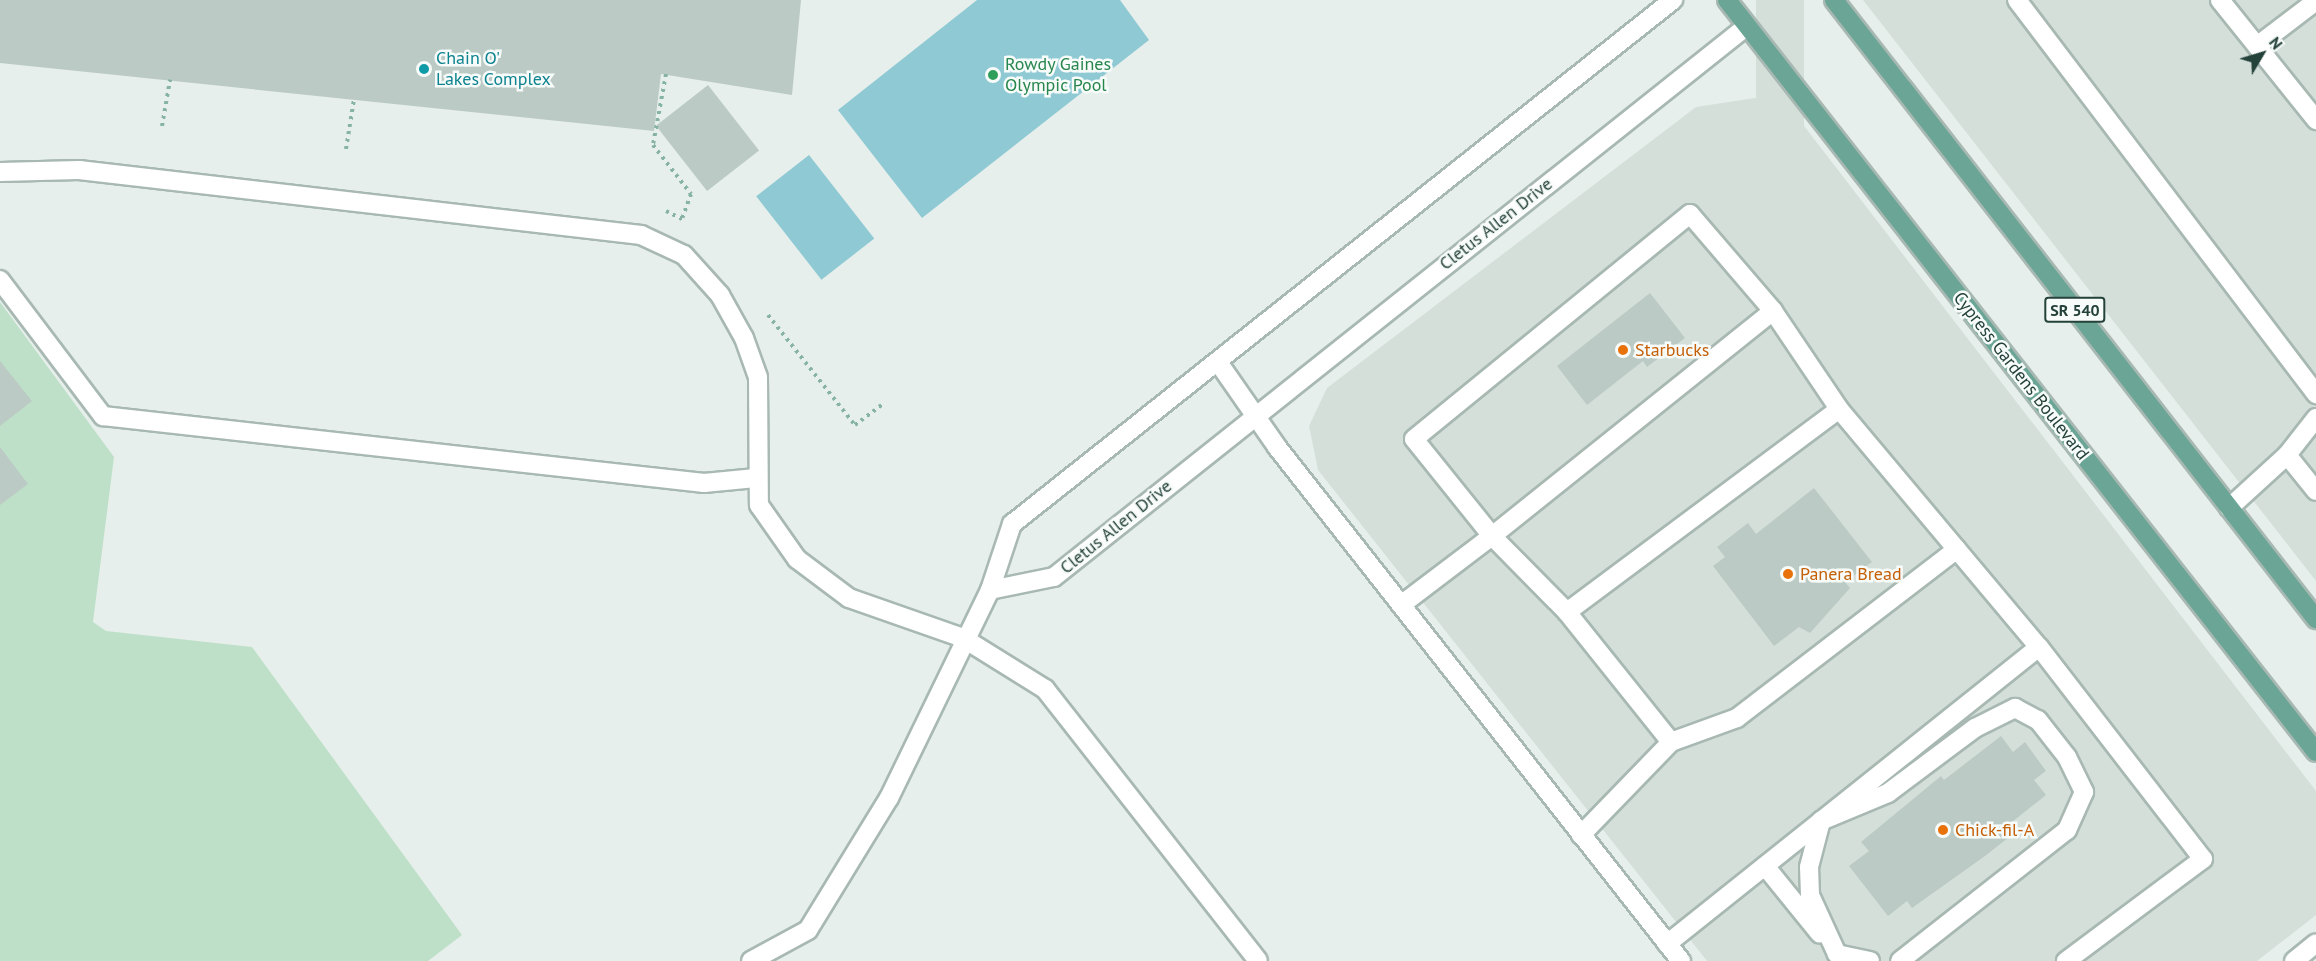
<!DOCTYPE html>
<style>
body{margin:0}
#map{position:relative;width:2316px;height:961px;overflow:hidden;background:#e6efeb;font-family:"PT Sans",sans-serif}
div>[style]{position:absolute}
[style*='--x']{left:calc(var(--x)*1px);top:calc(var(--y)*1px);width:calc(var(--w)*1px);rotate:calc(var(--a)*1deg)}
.built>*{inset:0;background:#d4dfda;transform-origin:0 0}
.green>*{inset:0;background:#bfe0c8}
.water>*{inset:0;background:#8ec9d4;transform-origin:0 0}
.building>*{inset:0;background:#bbcac4;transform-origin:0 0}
.path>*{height:4px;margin-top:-2px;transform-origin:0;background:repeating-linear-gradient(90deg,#86b3a5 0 3px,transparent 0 7.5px)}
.roads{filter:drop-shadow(2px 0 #a8b8b2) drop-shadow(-2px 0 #a8b8b2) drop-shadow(0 2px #a8b8b2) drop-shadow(0 -2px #a8b8b2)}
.minor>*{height:18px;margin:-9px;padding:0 9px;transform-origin:9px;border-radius:9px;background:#fff}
.major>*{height:18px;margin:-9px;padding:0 9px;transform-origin:9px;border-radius:9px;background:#6aa596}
.dots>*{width:16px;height:16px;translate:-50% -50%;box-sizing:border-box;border:3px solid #f7fbf9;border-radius:50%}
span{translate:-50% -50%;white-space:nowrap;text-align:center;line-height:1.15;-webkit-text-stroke:5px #f7fbf9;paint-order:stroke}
.shield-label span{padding:2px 4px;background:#f7fbf9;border:2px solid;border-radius:4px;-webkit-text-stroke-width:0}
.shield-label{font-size:16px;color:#24423a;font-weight:700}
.culture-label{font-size:18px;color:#0d838f}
.left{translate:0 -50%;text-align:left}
.leisure-label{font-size:18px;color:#27864d}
.street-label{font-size:18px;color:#24423a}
.food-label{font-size:18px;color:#c56008}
.north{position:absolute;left:2232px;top:24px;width:60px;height:60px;-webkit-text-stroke:4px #f7fbf9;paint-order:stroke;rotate:52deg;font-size:16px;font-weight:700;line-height:24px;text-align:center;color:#24423a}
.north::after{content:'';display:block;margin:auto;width:21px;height:27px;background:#24423a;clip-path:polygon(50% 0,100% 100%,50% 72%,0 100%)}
</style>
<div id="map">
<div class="built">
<div style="left:1756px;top:0;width:48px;height:909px"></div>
<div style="clip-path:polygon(1863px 0,2316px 0,2316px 581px)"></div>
<div style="clip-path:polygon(1755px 98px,1801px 122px,2316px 791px,2316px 915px,2257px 961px,1707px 961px,1318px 470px,1309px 426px,1327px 388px,1696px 107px)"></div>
</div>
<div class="green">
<div style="clip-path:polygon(0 302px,114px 457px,93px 622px,106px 631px,252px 647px,462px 935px,428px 961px,0 961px)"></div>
</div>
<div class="water">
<div style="clip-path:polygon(977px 0,1120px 0,1149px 40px,922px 218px,838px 110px)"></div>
<div style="left:809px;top:155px;width:106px;height:67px;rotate:52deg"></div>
</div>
<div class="building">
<div style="clip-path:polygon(0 0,801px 0,792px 95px,661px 74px,654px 131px,0 63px)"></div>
<div style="left:708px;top:85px;width:83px;height:66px;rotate:52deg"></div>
<div style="clip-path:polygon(1650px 293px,1685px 338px,1647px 367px,1643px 361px,1587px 405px,1557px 366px)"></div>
<div style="clip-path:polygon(0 361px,32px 401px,0 426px)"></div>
<div style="clip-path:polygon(0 447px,28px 484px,0 505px)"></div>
<div style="clip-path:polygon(1814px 488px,1872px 562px,1845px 582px,1850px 588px,1810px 633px,1799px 627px,1774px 646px,1713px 566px,1725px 557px,1717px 547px,1748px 523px,1756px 534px)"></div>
<div style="clip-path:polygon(2001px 736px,2013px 752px,2025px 742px,2046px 771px,2034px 780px,2046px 795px,2007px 826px,2013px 834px,1985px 856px,1912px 908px,1907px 901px,1888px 916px,1849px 866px,1869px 851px,1861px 842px,1941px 776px,1944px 780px)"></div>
</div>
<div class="path">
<div style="--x:666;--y:74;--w:72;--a:100.4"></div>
<div style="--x:653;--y:145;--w:62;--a:52.2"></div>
<div style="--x:691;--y:194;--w:27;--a:110"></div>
<div style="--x:162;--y:126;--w:47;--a:-80.1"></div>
<div style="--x:346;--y:149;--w:51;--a:-80.9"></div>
<div style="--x:666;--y:211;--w:20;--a:27"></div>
<div style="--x:768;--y:315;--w:140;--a:51.7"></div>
<div style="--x:855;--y:425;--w:36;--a:-37"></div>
</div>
<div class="roads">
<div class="minor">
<div style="--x:2017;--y:0;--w:495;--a:52.8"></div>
<div style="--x:2220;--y:0;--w:154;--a:51.3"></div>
<div style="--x:2257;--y:46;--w:74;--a:-37.3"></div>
<div style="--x:0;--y:172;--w:79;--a:-1.5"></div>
<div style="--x:79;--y:170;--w:566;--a:6.6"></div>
<div style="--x:641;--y:235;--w:47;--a:24.9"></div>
<div style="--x:684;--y:255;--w:54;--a:48"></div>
<div style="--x:720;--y:295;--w:49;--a:60.8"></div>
<div style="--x:744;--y:338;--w:41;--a:70.3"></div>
<div style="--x:758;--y:377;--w:128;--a:89.6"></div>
<div style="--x:759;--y:505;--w:66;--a:54.9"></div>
<div style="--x:797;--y:559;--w:65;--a:36.9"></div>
<div style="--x:849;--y:598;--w:121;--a:19.3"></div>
<div style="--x:963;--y:638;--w:97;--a:31.9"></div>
<div style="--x:1045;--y:689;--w:345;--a:51.9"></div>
<div style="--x:0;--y:280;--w:171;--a:52.9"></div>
<div style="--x:103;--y:416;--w:605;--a:6.36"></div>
<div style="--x:704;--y:483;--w:52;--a:-5.5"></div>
<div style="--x:1773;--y:311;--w:360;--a:141.3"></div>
<div style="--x:1492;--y:536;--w:124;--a:-128.8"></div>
<div style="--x:1414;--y:439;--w:356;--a:-39.2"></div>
<div style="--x:1690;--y:214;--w:128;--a:49.4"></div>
<div style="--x:1773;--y:311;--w:118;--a:56"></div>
<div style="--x:1218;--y:362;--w:103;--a:55.2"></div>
<div style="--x:1277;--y:447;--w:654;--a:51.83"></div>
<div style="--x:2287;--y:455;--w:46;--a:51.1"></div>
<div style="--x:2229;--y:508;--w:79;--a:-42.4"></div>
<div style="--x:2287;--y:455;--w:47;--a:-51.9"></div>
<div style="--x:990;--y:590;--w:65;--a:-11.5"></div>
<div style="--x:1054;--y:577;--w:885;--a:-38.49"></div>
<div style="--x:1401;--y:605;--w:114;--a:-37.2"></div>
<div style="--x:1492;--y:536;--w:107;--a:45.4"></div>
<div style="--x:1671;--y:742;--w:166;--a:-128.7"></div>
<div style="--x:1567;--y:612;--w:339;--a:-36.7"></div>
<div style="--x:1839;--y:409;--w:311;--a:50"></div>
<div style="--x:1581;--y:835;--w:129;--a:-45.9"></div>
<div style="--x:1671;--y:742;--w:70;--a:-20"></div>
<div style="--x:1737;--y:718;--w:277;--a:-37.5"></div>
<div style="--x:1765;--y:866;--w:87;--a:51"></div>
<div style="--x:1667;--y:944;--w:476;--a:-38.6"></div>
<div style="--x:2039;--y:647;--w:268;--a:52.3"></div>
<div style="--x:2203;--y:859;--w:171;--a:143.3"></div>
<div style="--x:751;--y:961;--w:65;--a:-28.5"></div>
<div style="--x:808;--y:930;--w:155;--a:-58.5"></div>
<div style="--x:889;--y:798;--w:231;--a:-64.1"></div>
<div style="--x:990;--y:590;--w:70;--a:-71.6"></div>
<div style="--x:1012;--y:524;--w:844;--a:-38.41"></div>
<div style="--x:1870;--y:961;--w:34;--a:-168"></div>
<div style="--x:1837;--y:954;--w:65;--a:-114.6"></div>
<div style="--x:1810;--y:895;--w:28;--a:-92"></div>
<div style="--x:1809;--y:867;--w:48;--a:-75.4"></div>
<div style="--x:1821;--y:821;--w:73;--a:-22.7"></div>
<div style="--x:1888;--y:793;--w:109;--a:-36.8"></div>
<div style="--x:1975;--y:728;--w:45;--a:-26.6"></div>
<div style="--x:2015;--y:708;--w:26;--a:28"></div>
<div style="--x:2038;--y:720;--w:47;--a:51.9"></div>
<div style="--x:2067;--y:757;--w:39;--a:64"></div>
<div style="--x:2084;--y:792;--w:42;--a:114.1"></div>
<div style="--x:2067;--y:830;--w:212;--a:141.9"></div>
<div style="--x:2294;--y:961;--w:28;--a:-39"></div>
</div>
<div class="major">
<div style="--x:1727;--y:0;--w:955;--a:51.93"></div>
<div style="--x:1834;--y:0;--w:785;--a:52.09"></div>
</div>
</div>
<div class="dots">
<div style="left:424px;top:69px;background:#0f9aa8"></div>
<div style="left:993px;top:75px;background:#2e9e5b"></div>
<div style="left:1623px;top:350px;background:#e8710a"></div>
<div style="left:1788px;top:574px;background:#e8710a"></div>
<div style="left:1943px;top:830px;background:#e8710a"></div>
</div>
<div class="shield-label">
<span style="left:2075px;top:310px">SR 540</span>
</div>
<div class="culture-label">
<span class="left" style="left:436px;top:69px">Chain O'<br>Lakes Complex</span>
</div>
<div class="leisure-label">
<span class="left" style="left:1005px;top:75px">Rowdy Gaines<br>Olympic Pool</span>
</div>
<div class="street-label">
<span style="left:1496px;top:224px;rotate:-38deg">Cletus Allen Drive</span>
<span style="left:2021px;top:376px;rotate:52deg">Cypress Gardens Boulevard</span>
<span style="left:1116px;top:527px;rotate:-39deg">Cletus Allen Drive</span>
</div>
<div class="food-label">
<span class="left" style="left:1635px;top:350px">Starbucks</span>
<span class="left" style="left:1800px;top:574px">Panera Bread</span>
<span class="left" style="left:1955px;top:830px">Chick-fil-A</span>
</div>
<div class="north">N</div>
</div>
